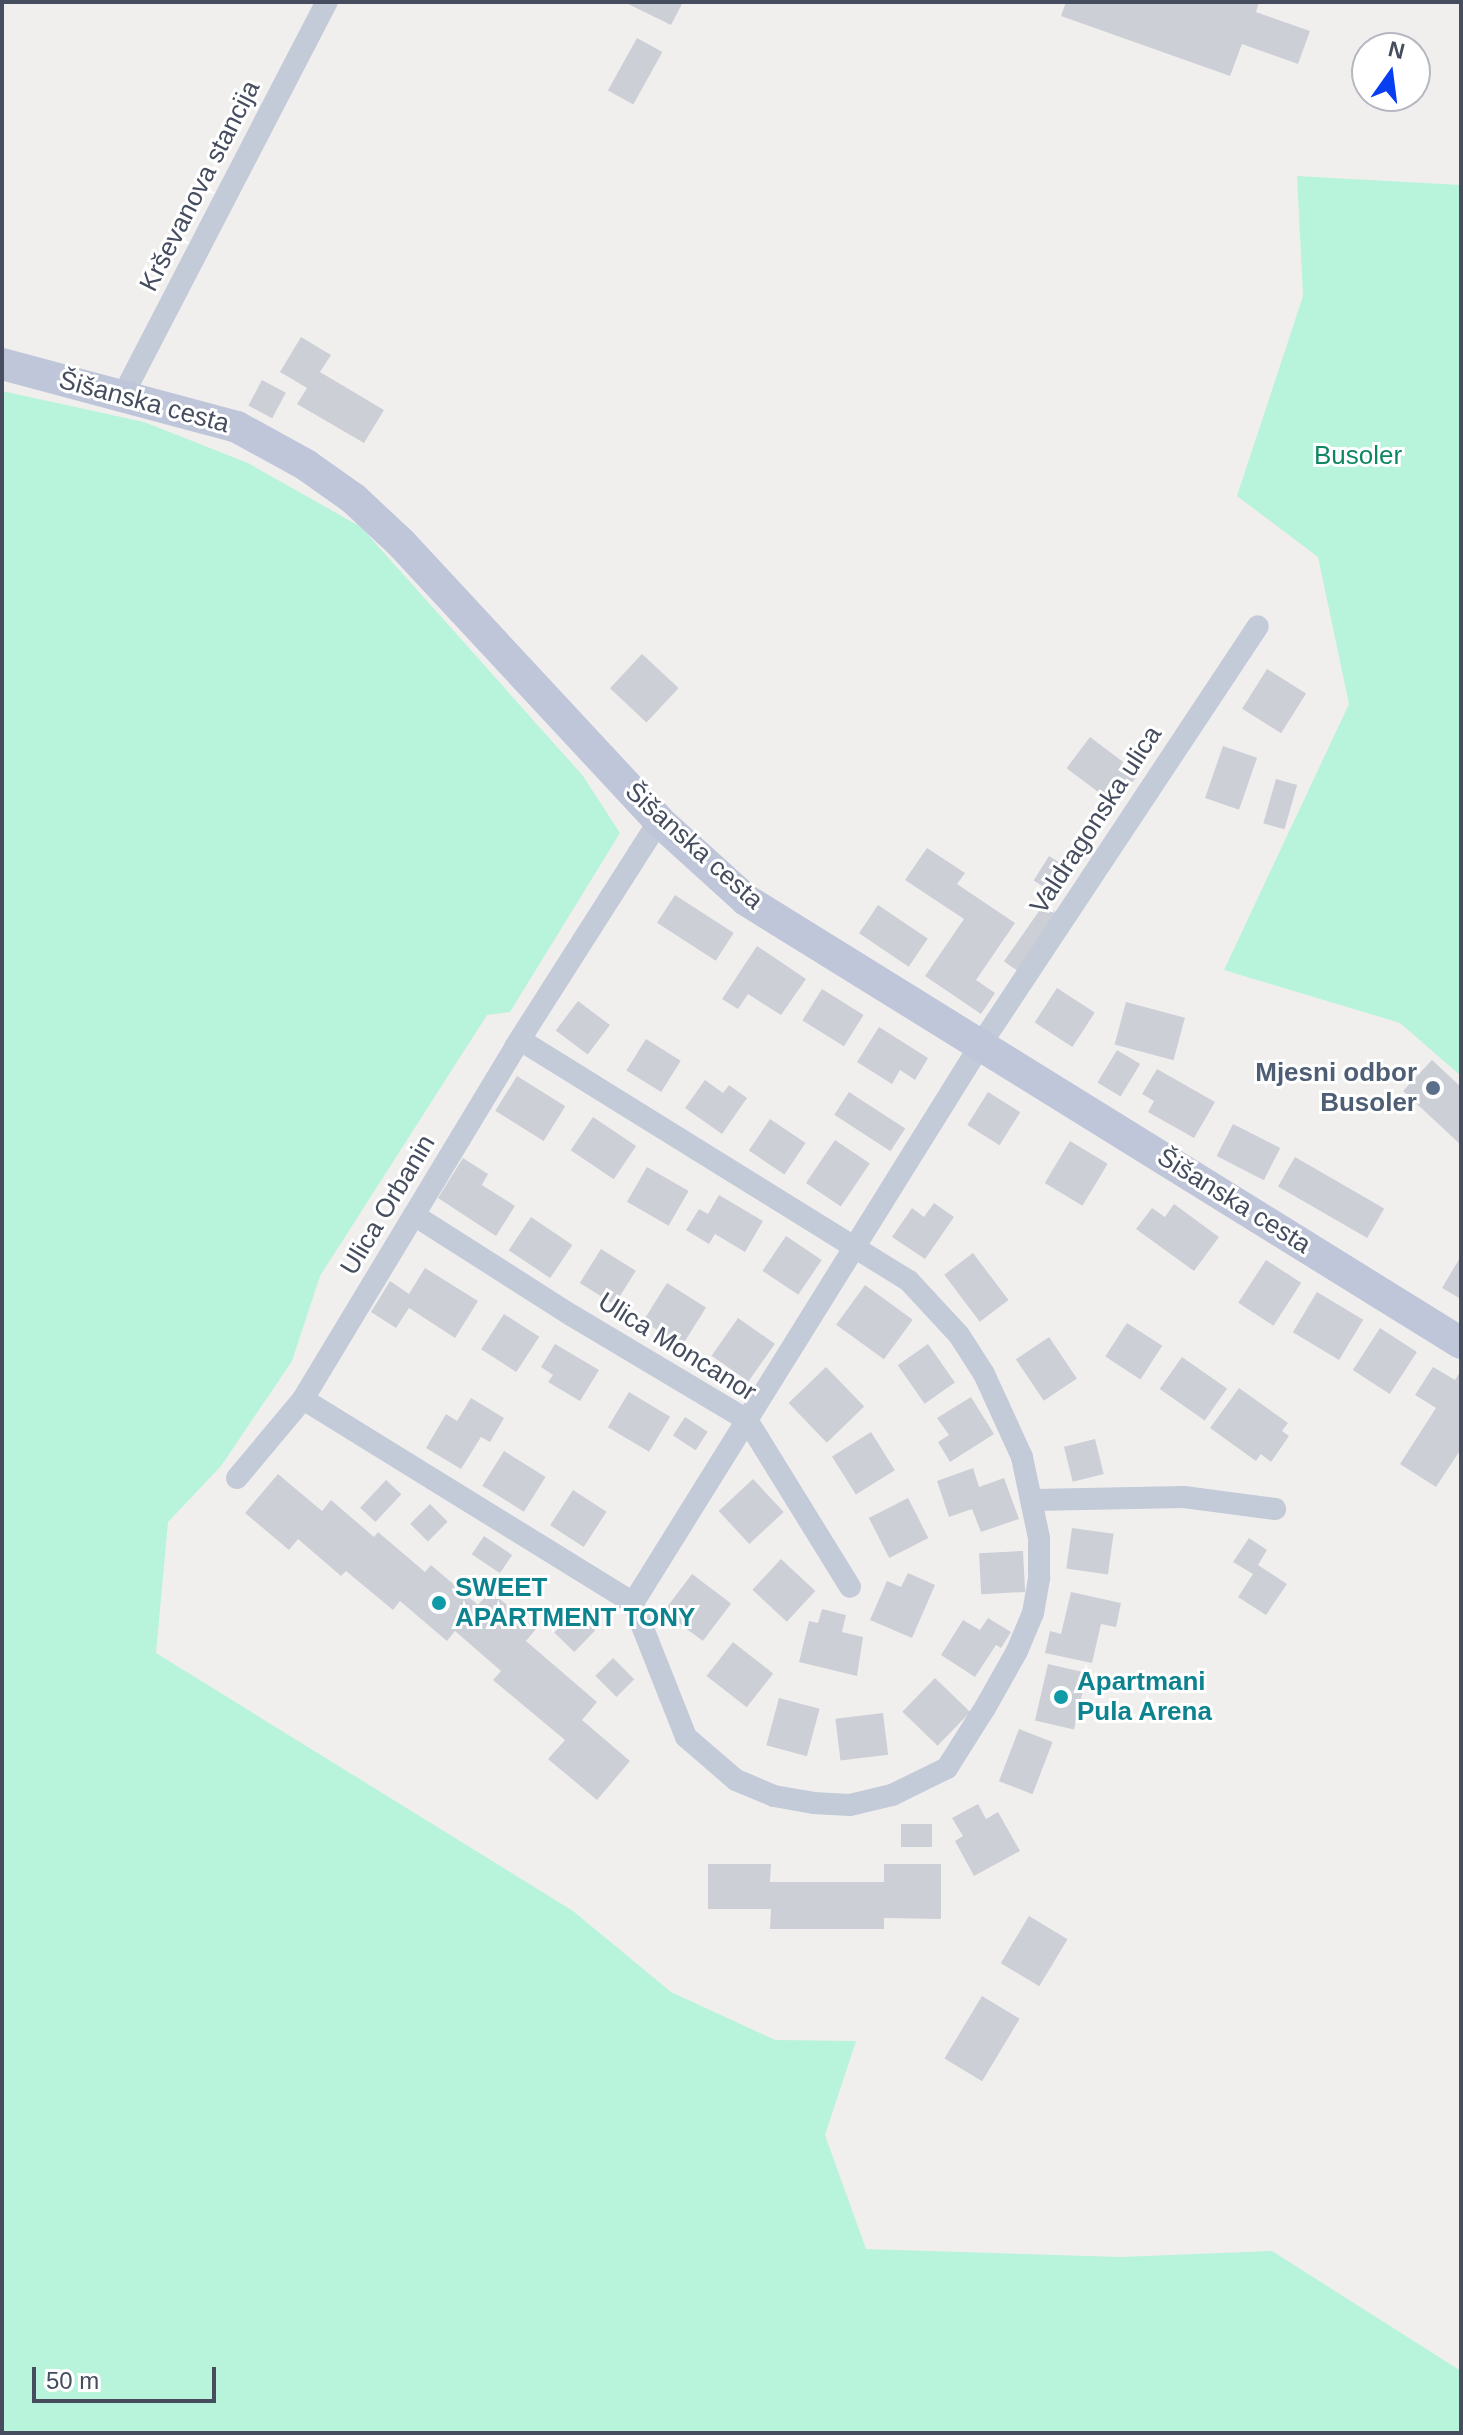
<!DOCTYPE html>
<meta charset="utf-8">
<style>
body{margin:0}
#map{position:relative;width:1463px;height:2435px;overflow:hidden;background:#f1efee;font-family:Arial,sans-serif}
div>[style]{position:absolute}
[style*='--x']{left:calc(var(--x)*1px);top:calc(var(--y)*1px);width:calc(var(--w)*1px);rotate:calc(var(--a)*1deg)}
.green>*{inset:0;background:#b8f3db}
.building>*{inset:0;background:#cdcfd7;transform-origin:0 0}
.street>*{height:22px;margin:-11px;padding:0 11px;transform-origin:11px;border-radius:11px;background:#c3cad8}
.secondary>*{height:32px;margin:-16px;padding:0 16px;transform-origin:16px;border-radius:16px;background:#bfc6d9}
.dots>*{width:22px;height:22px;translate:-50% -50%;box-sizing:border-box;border:4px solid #fff;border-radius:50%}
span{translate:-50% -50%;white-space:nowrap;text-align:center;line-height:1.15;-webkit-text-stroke:6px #fff;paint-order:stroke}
.street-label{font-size:26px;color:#454d5e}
.park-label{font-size:26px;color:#0e8663}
.service-label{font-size:26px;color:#4e5e75;font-weight:700}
.right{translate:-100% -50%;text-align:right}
.culture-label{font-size:26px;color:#0d838f;font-weight:700}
.left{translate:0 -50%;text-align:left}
.frame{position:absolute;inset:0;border:4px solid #454d5e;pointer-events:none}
.north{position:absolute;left:1351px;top:32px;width:80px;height:80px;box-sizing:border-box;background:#fff;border:2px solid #b5b8bf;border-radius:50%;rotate:14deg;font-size:22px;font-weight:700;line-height:32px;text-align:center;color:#454d5e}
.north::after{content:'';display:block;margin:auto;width:28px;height:36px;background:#083ef1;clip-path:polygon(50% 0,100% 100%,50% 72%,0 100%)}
.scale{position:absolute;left:32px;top:2367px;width:184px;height:36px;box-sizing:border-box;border:4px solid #454d5e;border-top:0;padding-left:10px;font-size:24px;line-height:28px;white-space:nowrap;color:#454d5e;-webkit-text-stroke:6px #fff;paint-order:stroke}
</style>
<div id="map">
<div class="green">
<div style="clip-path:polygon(1297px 176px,1461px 185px,1461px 1076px,1400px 1023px,1224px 970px,1349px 704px,1318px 557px,1237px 496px,1303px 296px)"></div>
<div style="clip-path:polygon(2px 391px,144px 422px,248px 463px,361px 527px,583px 776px,620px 833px,510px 1012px,487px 1015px,320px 1276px,292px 1361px,221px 1466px,168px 1522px,156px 1653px,573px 1911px,671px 1992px,775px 2040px,856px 2041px,825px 2135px,866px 2249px,1120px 2257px,1272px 2251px,1461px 2371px,1461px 2433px,2px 2433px)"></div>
</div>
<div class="building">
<div style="clip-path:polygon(624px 2px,683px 2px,671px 25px)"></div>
<div style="clip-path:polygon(1066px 2px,1259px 2px,1256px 12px,1310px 31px,1298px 64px,1242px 44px,1230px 76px,1061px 16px)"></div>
<div style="left:637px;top:38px;width:29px;height:60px;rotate:29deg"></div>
<div style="clip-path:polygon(301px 337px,331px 355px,320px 372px,384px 410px,364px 443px,297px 404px,307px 388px,280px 372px)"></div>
<div style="left:262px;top:380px;width:27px;height:29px;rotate:28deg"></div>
<div style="left:642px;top:654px;width:50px;height:47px;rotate:43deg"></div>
<div style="left:1267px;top:669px;width:46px;height:47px;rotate:32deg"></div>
<div style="left:1090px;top:737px;width:61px;height:39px;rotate:37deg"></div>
<div style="left:1223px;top:746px;width:36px;height:55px;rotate:19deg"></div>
<div style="left:1276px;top:779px;width:22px;height:46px;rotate:16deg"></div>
<div style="clip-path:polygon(927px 848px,965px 873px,957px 884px,1015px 923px,976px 980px,995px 993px,981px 1014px,925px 976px,964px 919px,905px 880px)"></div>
<div style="left:1049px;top:856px;width:25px;height:29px;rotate:32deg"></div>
<div style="left:675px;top:895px;width:70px;height:33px;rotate:33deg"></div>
<div style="left:1044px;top:904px;width:21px;height:70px;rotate:35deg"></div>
<div style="left:878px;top:905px;width:60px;height:34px;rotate:34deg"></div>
<div style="clip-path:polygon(757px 946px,806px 979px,781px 1015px,748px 994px,738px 1009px,722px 999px)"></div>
<div style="left:1057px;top:988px;width:45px;height:41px;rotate:33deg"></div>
<div style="left:822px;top:989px;width:49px;height:37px;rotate:32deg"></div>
<div style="left:578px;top:1001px;width:40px;height:37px;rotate:37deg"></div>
<div style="left:1126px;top:1002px;width:61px;height:44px;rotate:15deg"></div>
<div style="clip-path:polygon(879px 1027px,928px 1058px,915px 1080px,900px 1070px,892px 1084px,857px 1062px)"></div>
<div style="left:646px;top:1039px;width:41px;height:37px;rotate:32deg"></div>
<div style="left:1117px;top:1050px;width:27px;height:38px;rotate:31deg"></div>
<div style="clip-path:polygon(1432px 1060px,1461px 1087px,1461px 1145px,1403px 1091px)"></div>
<div style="clip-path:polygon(1157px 1069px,1215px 1102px,1194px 1138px,1148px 1112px,1154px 1101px,1142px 1094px)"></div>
<div style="left:517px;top:1076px;width:57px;height:41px;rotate:32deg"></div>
<div style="clip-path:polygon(705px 1080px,723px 1093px,729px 1085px,747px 1098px,722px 1134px,685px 1108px)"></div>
<div style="left:849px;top:1092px;width:67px;height:27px;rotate:33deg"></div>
<div style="left:988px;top:1092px;width:38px;height:39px;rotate:32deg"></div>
<div style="left:593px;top:1117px;width:52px;height:40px;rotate:34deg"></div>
<div style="left:770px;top:1119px;width:43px;height:38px;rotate:34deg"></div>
<div style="left:1233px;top:1124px;width:53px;height:36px;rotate:27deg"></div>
<div style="left:835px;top:1140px;width:42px;height:52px;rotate:34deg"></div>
<div style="left:1070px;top:1141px;width:44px;height:49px;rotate:31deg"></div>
<div style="left:1295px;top:1157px;width:103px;height:34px;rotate:30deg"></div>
<div style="clip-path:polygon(463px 1158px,488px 1174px,482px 1185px,515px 1206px,496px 1236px,438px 1198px)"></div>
<div style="left:647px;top:1167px;width:48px;height:40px;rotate:30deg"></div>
<div style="clip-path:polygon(719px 1195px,763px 1221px,745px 1252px,715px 1234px,709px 1244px,686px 1230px,699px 1209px,708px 1214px)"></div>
<div style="clip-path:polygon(934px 1203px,954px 1217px,925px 1259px,892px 1237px,912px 1208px,924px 1217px)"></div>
<div style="clip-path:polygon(1174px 1204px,1219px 1237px,1194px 1271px,1136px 1229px,1152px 1208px,1165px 1217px)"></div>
<div style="left:531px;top:1217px;width:50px;height:40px;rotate:34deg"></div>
<div style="left:786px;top:1236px;width:43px;height:42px;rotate:34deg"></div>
<div style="left:601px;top:1249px;width:41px;height:40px;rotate:32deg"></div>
<div style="left:973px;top:1253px;width:59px;height:36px;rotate:53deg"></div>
<div style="clip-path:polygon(1461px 1256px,1461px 1299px,1442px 1288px)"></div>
<div style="left:1266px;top:1260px;width:42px;height:51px;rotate:33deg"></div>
<div style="clip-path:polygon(425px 1268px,478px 1301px,455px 1338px,409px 1308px,396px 1328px,371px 1312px,390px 1281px,409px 1294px)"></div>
<div style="left:667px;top:1283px;width:46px;height:45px;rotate:32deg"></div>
<div style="left:865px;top:1285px;width:59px;height:49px;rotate:36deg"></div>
<div style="left:1317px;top:1292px;width:54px;height:47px;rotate:31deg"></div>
<div style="left:504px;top:1314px;width:42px;height:42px;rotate:33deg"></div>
<div style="left:738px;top:1318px;width:45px;height:46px;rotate:35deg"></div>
<div style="left:1127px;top:1323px;width:42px;height:40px;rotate:33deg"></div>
<div style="left:1380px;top:1328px;width:44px;height:50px;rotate:33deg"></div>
<div style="left:1049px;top:1337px;width:50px;height:40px;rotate:56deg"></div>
<div style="clip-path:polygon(555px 1344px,599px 1370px,580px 1401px,548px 1382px,553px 1375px,541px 1367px)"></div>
<div style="left:928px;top:1344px;width:47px;height:37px;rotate:55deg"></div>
<div style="left:1182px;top:1357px;width:55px;height:39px;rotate:35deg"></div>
<div style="left:826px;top:1367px;width:55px;height:52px;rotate:46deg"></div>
<div style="clip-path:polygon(1433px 1367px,1455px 1380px,1461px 1370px,1461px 1449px,1436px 1487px,1400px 1464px,1436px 1408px,1415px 1395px)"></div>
<div style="clip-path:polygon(1239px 1388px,1288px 1423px,1282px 1431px,1289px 1436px,1271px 1462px,1261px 1454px,1256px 1461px,1210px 1428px)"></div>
<div style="left:629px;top:1392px;width:48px;height:41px;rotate:31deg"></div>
<div style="clip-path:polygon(971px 1397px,994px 1434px,950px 1462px,938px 1442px,949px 1435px,937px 1418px)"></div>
<div style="clip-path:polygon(471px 1398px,504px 1418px,490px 1442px,481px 1437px,461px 1469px,426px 1448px,446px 1414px,457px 1421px)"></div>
<div style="left:685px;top:1417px;width:27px;height:22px;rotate:33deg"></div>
<div style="left:871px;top:1432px;width:45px;height:46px;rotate:58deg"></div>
<div style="left:1095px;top:1439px;width:36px;height:32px;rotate:76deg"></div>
<div style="left:504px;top:1451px;width:49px;height:41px;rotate:32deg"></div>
<div style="clip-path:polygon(973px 1468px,979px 1487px,1004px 1478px,1019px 1519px,981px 1532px,972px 1509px,949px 1517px,937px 1481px)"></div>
<div style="clip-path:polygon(278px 1474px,322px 1511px,331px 1500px,374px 1537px,378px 1532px,425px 1572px,431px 1565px,478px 1605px,490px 1591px,536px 1629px,526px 1641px,597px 1702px,582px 1720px,630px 1761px,597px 1800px,548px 1759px,565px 1740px,493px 1680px,501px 1671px,455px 1631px,447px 1641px,400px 1601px,393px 1610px,346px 1571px,341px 1576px,298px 1539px,289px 1550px,245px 1513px)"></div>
<div style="left:753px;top:1479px;width:45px;height:47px;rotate:47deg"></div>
<div style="left:386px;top:1480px;width:21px;height:38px;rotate:43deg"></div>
<div style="left:573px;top:1490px;width:40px;height:42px;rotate:33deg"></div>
<div style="left:908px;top:1498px;width:45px;height:44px;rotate:63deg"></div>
<div style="left:430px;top:1504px;width:25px;height:28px;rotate:45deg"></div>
<div style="left:1072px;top:1528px;width:42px;height:41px;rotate:8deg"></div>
<div style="left:484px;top:1536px;width:34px;height:22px;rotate:34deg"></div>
<div style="clip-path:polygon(1249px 1538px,1267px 1550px,1258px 1565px,1287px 1584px,1266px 1615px,1238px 1597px,1253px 1574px,1233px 1562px)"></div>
<div style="left:1023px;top:1551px;width:41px;height:44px;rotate:87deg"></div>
<div style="left:781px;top:1559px;width:47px;height:42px;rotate:43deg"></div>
<div style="clip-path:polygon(908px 1573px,935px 1585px,912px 1638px,870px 1620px,887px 1581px,901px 1587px)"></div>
<div style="left:692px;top:1574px;width:49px;height:47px;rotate:37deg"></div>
<div style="clip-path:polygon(1071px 1592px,1121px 1603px,1116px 1627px,1101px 1624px,1092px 1663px,1045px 1653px,1050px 1631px,1061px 1634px)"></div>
<div style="clip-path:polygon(822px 1609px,846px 1615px,842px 1632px,863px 1637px,857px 1676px,799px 1662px,809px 1621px,818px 1623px)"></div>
<div style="left:575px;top:1611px;width:28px;height:30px;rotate:44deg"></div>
<div style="clip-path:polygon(988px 1618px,1011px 1632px,1001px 1648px,996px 1645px,975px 1677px,941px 1655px,963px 1620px,980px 1630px)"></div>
<div style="left:733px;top:1642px;width:51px;height:43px;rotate:38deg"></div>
<div style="left:613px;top:1658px;width:30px;height:25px;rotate:45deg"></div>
<div style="left:1048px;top:1664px;width:40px;height:58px;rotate:13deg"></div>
<div style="left:935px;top:1678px;width:49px;height:47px;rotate:44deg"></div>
<div style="left:779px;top:1698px;width:42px;height:49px;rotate:15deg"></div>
<div style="left:883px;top:1713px;width:42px;height:48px;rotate:83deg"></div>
<div style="left:1019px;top:1729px;width:36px;height:56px;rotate:21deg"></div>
<div style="clip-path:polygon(978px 1804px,986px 1819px,998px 1812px,1020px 1851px,974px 1876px,955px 1841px,963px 1836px,952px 1818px)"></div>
<div style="left:901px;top:1824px;width:31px;height:23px"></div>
<div style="clip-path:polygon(708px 1864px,771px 1864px,770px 1882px,884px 1882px,884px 1864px,941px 1864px,941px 1919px,884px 1918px,884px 1929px,770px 1929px,771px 1909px,708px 1909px)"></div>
<div style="left:1029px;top:1916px;width:45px;height:55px;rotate:31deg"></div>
<div style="left:982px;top:1996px;width:44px;height:73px;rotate:31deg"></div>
</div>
<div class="street">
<div style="--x:123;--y:395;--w:443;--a:-62.6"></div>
<div style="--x:414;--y:1215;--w:186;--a:32.5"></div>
<div style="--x:571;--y:1315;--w:205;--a:30.8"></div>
<div style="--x:747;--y:1420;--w:196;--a:58.3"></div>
<div style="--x:303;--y:1399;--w:388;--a:31.7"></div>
<div style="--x:633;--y:1603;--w:144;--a:68.4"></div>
<div style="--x:686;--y:1737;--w:66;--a:40.7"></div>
<div style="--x:736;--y:1780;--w:41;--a:22.8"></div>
<div style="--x:774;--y:1796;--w:40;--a:10"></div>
<div style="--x:813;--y:1803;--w:37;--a:3"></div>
<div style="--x:850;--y:1805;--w:43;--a:-13.4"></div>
<div style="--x:892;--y:1795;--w:61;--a:-26.1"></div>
<div style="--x:947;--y:1768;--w:71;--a:-57.7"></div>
<div style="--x:985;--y:1708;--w:65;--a:-60.7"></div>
<div style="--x:1017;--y:1651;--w:41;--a:-67.2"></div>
<div style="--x:1033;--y:1613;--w:36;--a:-80"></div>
<div style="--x:1039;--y:1578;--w:40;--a:-90"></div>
<div style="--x:1039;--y:1538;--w:83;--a:-101.9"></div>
<div style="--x:1022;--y:1457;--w:91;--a:-114.6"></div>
<div style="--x:984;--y:1374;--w:46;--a:-122.7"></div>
<div style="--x:959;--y:1335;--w:74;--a:-132.8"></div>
<div style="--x:909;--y:1281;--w:458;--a:-148.2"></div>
<div style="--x:237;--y:1478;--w:103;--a:-50.1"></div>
<div style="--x:303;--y:1399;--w:411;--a:-58.9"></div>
<div style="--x:515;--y:1047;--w:268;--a:-57.5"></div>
<div style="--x:1033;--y:1500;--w:151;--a:-1.1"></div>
<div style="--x:1184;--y:1497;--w:92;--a:7.5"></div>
<div style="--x:633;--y:1603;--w:658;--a:-58.1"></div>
<div style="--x:981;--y:1044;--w:501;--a:-56.47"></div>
</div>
<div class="secondary">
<div style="--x:2;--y:364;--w:243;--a:15"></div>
<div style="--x:237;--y:427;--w:79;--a:28.8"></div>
<div style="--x:306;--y:465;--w:59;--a:35.3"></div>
<div style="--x:354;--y:499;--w:64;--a:43.1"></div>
<div style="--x:401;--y:543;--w:379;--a:47.1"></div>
<div style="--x:659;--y:821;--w:118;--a:42.2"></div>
<div style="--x:746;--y:900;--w:841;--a:31.78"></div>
</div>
<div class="dots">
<div style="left:1433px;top:1088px;background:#5c6f8a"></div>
<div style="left:439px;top:1603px;background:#0f9aa8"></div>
<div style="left:1061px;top:1697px;background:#0f9aa8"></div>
</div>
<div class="street-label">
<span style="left:200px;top:186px;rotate:-63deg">Krševanova stancija</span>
<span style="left:144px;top:402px;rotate:15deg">Šišanska cesta</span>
<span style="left:1096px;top:820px;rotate:-57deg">Valdragonska ulica</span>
<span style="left:694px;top:846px;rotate:42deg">Šišanska cesta</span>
<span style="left:1234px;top:1201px;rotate:32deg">Šišanska cesta</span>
<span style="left:388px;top:1205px;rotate:-59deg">Ulica Orbanin</span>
<span style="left:677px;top:1347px;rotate:32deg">Ulica Moncanor</span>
</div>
<div class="park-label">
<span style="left:1358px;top:456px">Busoler</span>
</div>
<div class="service-label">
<span class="right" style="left:1417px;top:1088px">Mjesni odbor<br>Busoler</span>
</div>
<div class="culture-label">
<span class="left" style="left:455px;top:1603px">SWEET<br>APARTMENT TONY</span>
<span class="left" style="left:1077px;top:1697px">Apartmani<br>Pula Arena</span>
</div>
<div class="frame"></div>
<div class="north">N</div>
<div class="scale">50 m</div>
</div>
